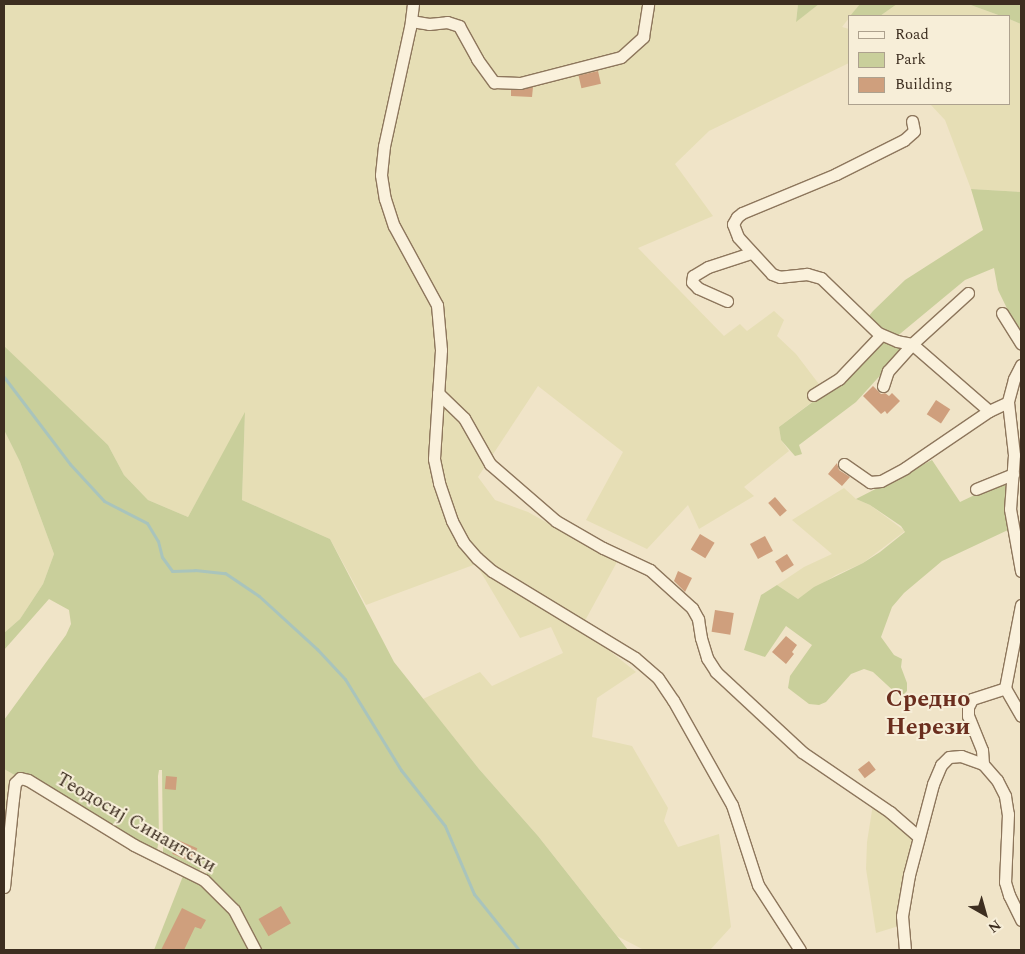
<!DOCTYPE html>
<meta charset="utf-8">
<style>
body{margin:0}
#map{position:relative;width:1025px;height:954px;overflow:hidden;background:#f0e4c8;font-family:Spectral,serif}
div>[style]{position:absolute}
[style*='--x']{left:calc(var(--x)*1px);top:calc(var(--y)*1px);width:calc(var(--w)*1px);rotate:calc(var(--a)*1deg)}
.farmland>*{inset:0;background:#e6deb5}
.green>*{inset:0;background:#c9cf9b}
.stream>*{height:3px;margin:-1.5px;padding:0 1.5px;transform-origin:1.5px;border-radius:1.5px;background:#a9c4bc}
.building>*{inset:0;background:#cf9f7d;transform-origin:0 0}
.roads{filter:drop-shadow(1px 0 #8d765c) drop-shadow(-1px 0 #8d765c) drop-shadow(0 1px #8d765c) drop-shadow(0 -1px #8d765c)}
.minor>*{height:11px;margin:-5.5px;padding:0 5.5px;transform-origin:5.5px;border-radius:5.5px;background:#faf1dc}
span{translate:-50% -50%;white-space:nowrap;text-align:center;line-height:1.15;-webkit-text-stroke:4px #f7eed8;paint-order:stroke}
.street-label{font-size:19px;color:#3d2e20}
.district-label{font-size:24px;color:#6b2e1e;font-weight:700}
.frame{position:absolute;inset:0;border:5px solid #3d2e20;pointer-events:none}
.legend{position:absolute;left:848px;top:15px;width:162px;height:90px;box-sizing:border-box;background:#f7eed8;border:1px solid #ada18e;margin:0;padding:6px 9px;list-style:none;font-size:15px;color:#3d2e20}
.legend li{display:flex;align-items:center;gap:10px;height:25px}
.legend b{width:25px;border:1px solid #ada18e}
.north{position:absolute;left:960px;top:889px;width:50px;height:50px;-webkit-text-stroke:4px #f7eed8;paint-order:stroke;rotate:142deg;font-size:14px;font-weight:700;line-height:20px;text-align:center;color:#3d2e20}
.north::after{content:'';display:block;margin:auto;width:18px;height:22px;background:#3d2e20;clip-path:polygon(50% 0,100% 100%,50% 72%,0 100%)}
</style>
<div id="map">
<div class="farmland">
<div style="clip-path:polygon(4px 4px,798px 4px,796px 21px,819px 4px,860px 4px,842px 27px,849px 29px,849px 63px,709px 131px,675px 164px,713px 216px,638px 248px,724px 336px,740px 324px,747px 331px,774px 311px,784px 320px,777px 336px,796px 354px,825px 392px,779px 427px,781px 440px,789px 451px,744px 487px,754px 496px,699px 529px,688px 505px,647px 549px,586px 520px,623px 452px,538px 386px,478px 477px,495px 500px,528px 512px,617px 562px,581px 628px,636px 672px,597px 698px,592px 737px,632px 746px,668px 808px,664px 821px,678px 847px,719px 834px,731px 927px,710px 950px,644px 950px,617px 936px,538px 836px,479px 769px,423px 699px,480px 672px,492px 686px,563px 653px,551px 627px,520px 638px,476px 564px,366px 605px,330px 539px,242px 500px,245px 414px,188px 517px,148px 500px,124px 475px,108px 445px,7px 351px,4px 346px)"></div>
<div style="clip-path:polygon(897px 4px,968px 4px,1001px 16px,880px 16px)"></div>
<div style="clip-path:polygon(1009px 19px,1021px 24px,1021px 192px,971px 189px,945px 120px,930px 104px,1009px 104px)"></div>
<div style="clip-path:polygon(4px 430px,20px 462px,54px 554px,43px 584px,20px 619px,4px 633px)"></div>
<div style="clip-path:polygon(844px 488px,856px 499px,870px 505px,905px 531px,863px 563px,836px 575px,798px 599px,777px 585px,804px 567px,832px 554px,792px 520px)"></div>
<div style="clip-path:polygon(4px 769px,20px 778px,4px 887px)"></div>
<div style="clip-path:polygon(873px 804px,918px 842px,902px 925px,876px 933px,866px 869px,867px 842px)"></div>
</div>
<div class="green">
<div style="clip-path:polygon(798px 4px,819px 4px,796px 22px)"></div>
<div style="clip-path:polygon(860px 4px,897px 4px,880px 16px,850px 16px)"></div>
<div style="clip-path:polygon(968px 4px,1021px 4px,1021px 24px,1009px 19px,1009px 16px,1001px 16px)"></div>
<div style="clip-path:polygon(971px 189px,1021px 192px,1021px 337px,998px 290px,994px 268px,965px 280px,895px 338px,888px 335px,868px 317px,873px 311px,905px 280px,983px 230px)"></div>
<div style="clip-path:polygon(885px 341px,907px 346px,856px 402px,799px 445px,802px 454px,795px 456px,781px 440px,779px 427px,830px 389px,879px 342px)"></div>
<div style="clip-path:polygon(4px 346px,108px 445px,124px 475px,148px 500px,188px 517px,245px 412px,242px 500px,330px 539px,394px 662px,479px 769px,538px 836px,628px 950px,259px 950px,234px 903px,206px 875px,208px 867px,205px 865px,199px 870px,163px 852px,162px 770px,159px 770px,158px 776px,159px 840px,156px 855px,4px 769px,4px 720px,66px 635px,71px 624px,69px 610px,49px 599px,4px 650px,4px 633px,20px 619px,43px 584px,54px 554px,20px 462px,4px 430px)"></div>
<div style="clip-path:polygon(932px 460px,960px 502px,1008px 479px,1008px 530px,942px 561px,904px 593px,892px 607px,881px 637px,894px 655px,902px 659px,901px 667px,907px 683px,907px 691px,904px 694px,899px 696px,873px 672px,864px 669px,851px 674px,826px 702px,819px 705px,809px 704px,788px 688px,790px 676px,812px 645px,786px 626px,765px 657px,744px 650px,761px 595px,777px 585px,798px 599px,814px 587px,863px 563px,880px 552px,905px 532px,901px 526px,870px 505px,856px 499px)"></div>
<div style="clip-path:polygon(183px 876px,206px 889px,231px 914px,250px 950px,154px 950px)"></div>
</div>
<div class="stream">
<div style="--x:4;--y:377;--w:109;--a:52.8"></div>
<div style="--x:70;--y:464;--w:50;--a:47.4"></div>
<div style="--x:104;--y:501;--w:48;--a:27.1"></div>
<div style="--x:147;--y:523;--w:21;--a:59"></div>
<div style="--x:158;--y:541;--w:16;--a:76"></div>
<div style="--x:162;--y:557;--w:17;--a:54"></div>
<div style="--x:172;--y:571;--w:23;--a:-2"></div>
<div style="--x:195;--y:570;--w:30;--a:6"></div>
<div style="--x:225;--y:573;--w:41;--a:34.1"></div>
<div style="--x:259;--y:596;--w:79;--a:42.4"></div>
<div style="--x:317;--y:649;--w:41;--a:47"></div>
<div style="--x:345;--y:679;--w:107;--a:58.4"></div>
<div style="--x:401;--y:770;--w:71;--a:51.8"></div>
<div style="--x:445;--y:826;--w:74;--a:66.9"></div>
<div style="--x:474;--y:894;--w:72;--a:51.2"></div>
</div>
<div class="building">
<div style="left:598px;top:71px;width:13px;height:20px;rotate:77deg"></div>
<div style="clip-path:polygon(533px 87px,532px 97px,511px 96px,511px 90px)"></div>
<div style="clip-path:polygon(873px 386px,881px 394px,885px 393px,889px 396px,892px 393px,900px 401px,887px 414px,885px 411px,881px 414px,863px 396px)"></div>
<div style="left:936px;top:400px;width:17px;height:17px;rotate:33deg"></div>
<div style="clip-path:polygon(837px 463px,839px 470px,850px 477px,842px 486px,828px 474px)"></div>
<div style="left:775px;top:497px;width:18px;height:9px;rotate:49deg"></div>
<div style="left:700px;top:534px;width:17px;height:18px;rotate:31deg"></div>
<div style="left:765px;top:536px;width:17px;height:17px;rotate:62deg"></div>
<div style="left:787px;top:554px;width:13px;height:14px;rotate:58deg"></div>
<div style="clip-path:polygon(678px 571px,692px 578px,685px 592px,674px 581px)"></div>
<div style="left:715px;top:610px;width:19px;height:22px;rotate:9deg"></div>
<div style="clip-path:polygon(786px 636px,797px 645px,792px 652px,794px 654px,786px 664px,772px 652px)"></div>
<div style="left:869px;top:761px;width:11px;height:14px;rotate:52deg"></div>
<div style="left:166px;top:776px;width:11px;height:13px;rotate:5deg"></div>
<div style="left:178px;top:840px;width:21px;height:15px;rotate:23deg"></div>
<div style="left:281px;top:906px;width:20px;height:26px;rotate:60deg"></div>
<div style="clip-path:polygon(182px 908px,206px 920px,201px 929px,195px 927px,184px 950px,161px 950px)"></div>
</div>
<div class="roads">
<div class="minor">
<div style="--x:413;--y:4;--w:23;--a:97"></div>
<div style="--x:410;--y:27;--w:122;--a:102.3"></div>
<div style="--x:384;--y:146;--w:29;--a:96"></div>
<div style="--x:381;--y:175;--w:24;--a:81"></div>
<div style="--x:385;--y:199;--w:28;--a:72"></div>
<div style="--x:394;--y:226;--w:90;--a:61.4"></div>
<div style="--x:437;--y:305;--w:45;--a:84.9"></div>
<div style="--x:441;--y:350;--w:109;--a:93.7"></div>
<div style="--x:434;--y:459;--w:25;--a:78"></div>
<div style="--x:439;--y:483;--w:40;--a:71.1"></div>
<div style="--x:452;--y:521;--w:24;--a:62"></div>
<div style="--x:463;--y:542;--w:21;--a:49"></div>
<div style="--x:477;--y:558;--w:20;--a:41"></div>
<div style="--x:492;--y:571;--w:167;--a:31.3"></div>
<div style="--x:635;--y:658;--w:30;--a:41"></div>
<div style="--x:658;--y:678;--w:27;--a:56"></div>
<div style="--x:673;--y:700;--w:120;--a:60.7"></div>
<div style="--x:732;--y:805;--w:84;--a:72"></div>
<div style="--x:758;--y:885;--w:77;--a:57.1"></div>
<div style="--x:411;--y:21;--w:18;--a:9"></div>
<div style="--x:429;--y:24;--w:18;--a:-6"></div>
<div style="--x:447;--y:22;--w:13;--a:18"></div>
<div style="--x:459;--y:26;--w:38;--a:61"></div>
<div style="--x:477;--y:59;--w:29;--a:54"></div>
<div style="--x:494;--y:82;--w:26;--a:2"></div>
<div style="--x:520;--y:83;--w:104;--a:-14.4"></div>
<div style="--x:621;--y:57;--w:30;--a:-42"></div>
<div style="--x:643;--y:37;--w:33;--a:-81"></div>
<div style="--x:968;--y:293;--w:76;--a:137.7"></div>
<div style="--x:912;--y:344;--w:102;--a:41"></div>
<div style="--x:727;--y:301;--w:32;--a:-156"></div>
<div style="--x:698;--y:288;--w:8;--a:-135"></div>
<div style="--x:692;--y:282;--w:6;--a:-81"></div>
<div style="--x:693;--y:276;--w:17;--a:-31"></div>
<div style="--x:708;--y:267;--w:45;--a:-18"></div>
<div style="--x:1002;--y:313;--w:36;--a:58"></div>
<div style="--x:1021;--y:365;--w:16;--a:117"></div>
<div style="--x:1014;--y:379;--w:24;--a:105"></div>
<div style="--x:1008;--y:402;--w:53;--a:83.5"></div>
<div style="--x:1014;--y:455;--w:54;--a:94.2"></div>
<div style="--x:1010;--y:509;--w:63;--a:79.9"></div>
<div style="--x:883;--y:386;--w:16;--a:-72"></div>
<div style="--x:888;--y:371;--w:36;--a:-48"></div>
<div style="--x:912;--y:344;--w:15;--a:-169"></div>
<div style="--x:897;--y:341;--w:21;--a:-157"></div>
<div style="--x:878;--y:333;--w:79;--a:-136"></div>
<div style="--x:821;--y:278;--w:15;--a:-164"></div>
<div style="--x:807;--y:274;--w:27;--a:174"></div>
<div style="--x:780;--y:277;--w:9;--a:-159"></div>
<div style="--x:772;--y:274;--w:50;--a:-132.6"></div>
<div style="--x:738;--y:237;--w:14;--a:-111"></div>
<div style="--x:733;--y:224;--w:8;--a:-60"></div>
<div style="--x:737;--y:217;--w:6;--a:-39"></div>
<div style="--x:742;--y:213;--w:102;--a:-22.5"></div>
<div style="--x:836;--y:174;--w:76;--a:-26.6"></div>
<div style="--x:904;--y:140;--w:13;--a:-42"></div>
<div style="--x:914;--y:131;--w:10;--a:-101"></div>
<div style="--x:438;--y:393;--w:36;--a:44"></div>
<div style="--x:464;--y:418;--w:53;--a:60.5"></div>
<div style="--x:490;--y:464;--w:87;--a:40.8"></div>
<div style="--x:556;--y:521;--w:54;--a:29.9"></div>
<div style="--x:603;--y:548;--w:52;--a:25.1"></div>
<div style="--x:650;--y:570;--w:57;--a:42.1"></div>
<div style="--x:692;--y:608;--w:13;--a:61"></div>
<div style="--x:698;--y:619;--w:19;--a:81"></div>
<div style="--x:701;--y:638;--w:21;--a:73"></div>
<div style="--x:707;--y:658;--w:17;--a:57"></div>
<div style="--x:716;--y:672;--w:117;--a:42.9"></div>
<div style="--x:802;--y:752;--w:107;--a:34.3"></div>
<div style="--x:890;--y:812;--w:38;--a:41"></div>
<div style="--x:813;--y:395;--w:31;--a:-32"></div>
<div style="--x:839;--y:379;--w:61;--a:-46.3"></div>
<div style="--x:844;--y:464;--w:32;--a:35"></div>
<div style="--x:870;--y:482;--w:11;--a:-5"></div>
<div style="--x:881;--y:481;--w:27;--a:-28"></div>
<div style="--x:905;--y:468;--w:102;--a:-34.2"></div>
<div style="--x:989;--y:411;--w:21;--a:-25"></div>
<div style="--x:976;--y:489;--w:40;--a:-22"></div>
<div style="--x:1021;--y:605;--w:85;--a:100.9"></div>
<div style="--x:1005;--y:688;--w:32;--a:60"></div>
<div style="--x:983;--y:764;--w:14;--a:-94"></div>
<div style="--x:982;--y:750;--w:37;--a:-112"></div>
<div style="--x:968;--y:716;--w:9;--a:-90"></div>
<div style="--x:968;--y:707;--w:9;--a:-63"></div>
<div style="--x:972;--y:699;--w:35;--a:-18"></div>
<div style="--x:4;--y:887;--w:88;--a:-84.2"></div>
<div style="--x:13;--y:799;--w:16;--a:-83"></div>
<div style="--x:15;--y:783;--w:7;--a:-45"></div>
<div style="--x:20;--y:778;--w:8;--a:14"></div>
<div style="--x:28;--y:780;--w:124;--a:31.5"></div>
<div style="--x:134;--y:845;--w:78;--a:26.6"></div>
<div style="--x:204;--y:880;--w:42;--a:45"></div>
<div style="--x:234;--y:910;--w:45;--a:62.3"></div>
<div style="--x:905;--y:950;--w:34;--a:-95"></div>
<div style="--x:902;--y:916;--w:42;--a:-80.3"></div>
<div style="--x:909;--y:875;--w:94;--a:-75.2"></div>
<div style="--x:933;--y:784;--w:21;--a:-67"></div>
<div style="--x:941;--y:765;--w:11;--a:-45"></div>
<div style="--x:949;--y:757;--w:12;--a:-5"></div>
<div style="--x:961;--y:756;--w:23;--a:20"></div>
<div style="--x:983;--y:764;--w:21;--a:49"></div>
<div style="--x:997;--y:780;--w:18;--a:63"></div>
<div style="--x:1005;--y:796;--w:18;--a:81"></div>
<div style="--x:1008;--y:814;--w:68;--a:92.5"></div>
<div style="--x:1005;--y:882;--w:14;--a:73"></div>
<div style="--x:1009;--y:895;--w:28;--a:64"></div>
</div>
</div>
<div class="street-label">
<span style="left:136px;top:823px;rotate:30deg">Теодосиј Синаитски</span>
</div>
<div class="district-label">
<span style="left:928px;top:714px">Средно<br>Нерези</span>
</div>
<div class="frame"></div>
<ul class="legend">
<li><b style="height:6px;background:#faf1dc"></b>Road</li>
<li><b style="height:14px;background:#c9cf9b"></b>Park</li>
<li><b style="height:14px;background:#cf9f7d"></b>Building</li>
</ul>
<div class="north">N</div>
</div>
